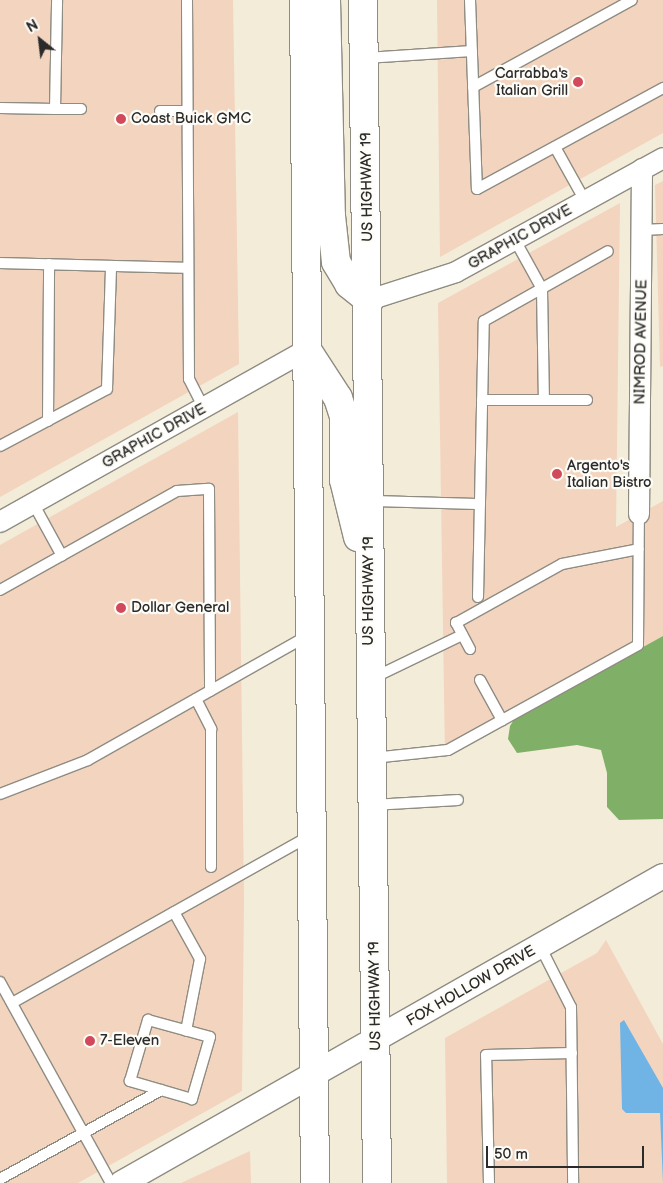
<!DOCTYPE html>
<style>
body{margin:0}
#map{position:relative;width:663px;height:1183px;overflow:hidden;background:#f3ecd8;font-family:"Balsamiq Sans",sans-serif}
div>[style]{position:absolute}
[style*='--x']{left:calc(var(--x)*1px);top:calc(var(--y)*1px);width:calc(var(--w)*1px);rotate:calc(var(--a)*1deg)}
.built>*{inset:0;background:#f3d4bf}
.forest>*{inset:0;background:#80af68}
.water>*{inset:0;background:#6fb4e5}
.roads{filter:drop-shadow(1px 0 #8f8c82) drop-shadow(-1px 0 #8f8c82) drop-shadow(0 1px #8f8c82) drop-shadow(0 -1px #8f8c82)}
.service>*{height:10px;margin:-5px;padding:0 5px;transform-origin:5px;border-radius:5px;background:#fff}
.minor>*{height:20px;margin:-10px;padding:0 10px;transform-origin:10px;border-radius:10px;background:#fff}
.tertiary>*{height:24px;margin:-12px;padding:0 12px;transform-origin:12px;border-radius:12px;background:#fff}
.trunk>*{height:28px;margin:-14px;padding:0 14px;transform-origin:14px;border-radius:14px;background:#fff}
.dots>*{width:14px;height:14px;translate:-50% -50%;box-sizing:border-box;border:2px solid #fdfcf7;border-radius:50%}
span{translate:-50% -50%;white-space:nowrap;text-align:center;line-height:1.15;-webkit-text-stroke:4.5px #fdfcf7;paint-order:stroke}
.poi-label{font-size:15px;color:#2b2b2b}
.right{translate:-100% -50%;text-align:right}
.left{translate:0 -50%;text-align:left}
.street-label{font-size:15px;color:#2b2b2b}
.north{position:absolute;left:15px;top:15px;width:50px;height:50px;-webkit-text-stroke:4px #fdfcf7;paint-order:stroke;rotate:331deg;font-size:14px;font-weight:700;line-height:20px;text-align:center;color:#2b2b2b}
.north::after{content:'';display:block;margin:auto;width:18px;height:22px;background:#2b2b2b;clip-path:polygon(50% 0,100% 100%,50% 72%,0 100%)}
.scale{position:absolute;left:486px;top:1146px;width:158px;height:22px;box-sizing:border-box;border:2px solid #2b2b2b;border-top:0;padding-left:6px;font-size:15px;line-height:18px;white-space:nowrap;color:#2b2b2b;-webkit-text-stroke:4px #fdfcf7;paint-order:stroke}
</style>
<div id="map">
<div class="built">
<div style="clip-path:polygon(0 0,233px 0,239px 364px,0 497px)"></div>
<div style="clip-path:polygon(437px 0,663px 0,663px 133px,440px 257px)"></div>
<div style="clip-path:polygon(663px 181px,663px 366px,660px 367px,655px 185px)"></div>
<div style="clip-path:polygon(620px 203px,616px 527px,663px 501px,663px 636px,445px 757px,438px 303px)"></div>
<div style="clip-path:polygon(238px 412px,244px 897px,242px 1091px,78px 1183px,0 1183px,0 545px)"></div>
<div style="clip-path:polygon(606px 940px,663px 1044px,663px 1183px,447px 1183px,445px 1038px,597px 953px)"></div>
<div style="clip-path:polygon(250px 1151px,251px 1183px,181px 1183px)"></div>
</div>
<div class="forest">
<div style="clip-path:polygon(663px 636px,663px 819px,619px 820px,607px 807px,607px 773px,601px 750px,577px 745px,517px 753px,508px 739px,510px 726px,515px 718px)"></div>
</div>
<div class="water">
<div style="clip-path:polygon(624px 1020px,663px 1088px,663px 1183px,660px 1113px,626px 1113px,622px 1109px,620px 1023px)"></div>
</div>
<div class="roads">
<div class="service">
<div style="--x:187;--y:0;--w:379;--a:89.7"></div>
<div style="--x:189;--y:379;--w:33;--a:63"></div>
<div style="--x:470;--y:0;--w:189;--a:87.9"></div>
<div style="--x:477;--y:189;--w:212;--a:-28.5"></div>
<div style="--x:366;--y:58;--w:106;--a:-3.8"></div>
<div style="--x:473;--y:87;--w:181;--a:-28.7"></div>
<div style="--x:0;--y:108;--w:55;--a:1"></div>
<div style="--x:55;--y:109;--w:109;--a:-88.9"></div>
<div style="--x:55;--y:109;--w:26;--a:0"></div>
<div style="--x:160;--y:111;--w:27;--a:0"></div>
<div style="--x:555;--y:147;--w:62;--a:60.9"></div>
<div style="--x:642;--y:230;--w:21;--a:-3"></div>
<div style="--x:515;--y:240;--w:56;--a:61.1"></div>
<div style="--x:542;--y:289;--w:111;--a:89"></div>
<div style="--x:0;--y:263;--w:188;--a:1.5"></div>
<div style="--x:482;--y:400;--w:105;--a:0"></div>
<div style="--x:48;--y:421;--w:157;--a:-89.6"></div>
<div style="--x:0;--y:446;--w:121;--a:-28"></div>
<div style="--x:107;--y:389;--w:123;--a:-88.1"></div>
<div style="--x:371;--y:501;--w:109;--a:1.6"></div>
<div style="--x:33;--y:503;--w:60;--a:61.3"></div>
<div style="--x:0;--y:590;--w:203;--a:-29.2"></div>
<div style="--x:177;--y:491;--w:32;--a:-4"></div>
<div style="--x:209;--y:489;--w:202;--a:89.7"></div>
<div style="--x:478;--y:597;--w:276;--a:-88.8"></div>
<div style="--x:484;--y:321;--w:142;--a:-29.4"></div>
<div style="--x:470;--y:649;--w:30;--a:-118"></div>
<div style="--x:456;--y:623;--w:121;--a:-29.1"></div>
<div style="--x:562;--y:564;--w:78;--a:-11"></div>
<div style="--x:373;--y:678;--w:99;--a:-25.8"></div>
<div style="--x:480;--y:680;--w:46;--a:61.2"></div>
<div style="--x:196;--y:699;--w:34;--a:63"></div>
<div style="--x:211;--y:729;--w:138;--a:90"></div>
<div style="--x:373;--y:758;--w:75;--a:-6.1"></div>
<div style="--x:448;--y:750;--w:217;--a:-28.9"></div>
<div style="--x:638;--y:645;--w:131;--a:-89.6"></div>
<div style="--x:0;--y:794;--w:94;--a:-21.1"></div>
<div style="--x:88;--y:760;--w:252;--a:-29.5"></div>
<div style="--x:373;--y:805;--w:85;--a:-3.4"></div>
<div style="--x:174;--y:912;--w:54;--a:61"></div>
<div style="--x:200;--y:959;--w:73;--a:101"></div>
<div style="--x:540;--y:946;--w:68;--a:63.1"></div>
<div style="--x:571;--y:1007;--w:176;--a:89.3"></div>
<div style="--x:0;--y:982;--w:230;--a:61.1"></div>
<div style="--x:12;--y:1003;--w:341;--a:-29.3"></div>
<div style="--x:148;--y:1020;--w:64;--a:15.3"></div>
<div style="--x:210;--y:1037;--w:65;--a:106.2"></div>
<div style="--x:192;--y:1099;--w:65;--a:-163.8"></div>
<div style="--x:130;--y:1081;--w:64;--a:-73.6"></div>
<div style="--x:0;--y:1179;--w:184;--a:-28.9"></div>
<div style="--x:489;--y:1183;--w:128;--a:-91.3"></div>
<div style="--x:486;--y:1055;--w:86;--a:-1.3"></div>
</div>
<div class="minor">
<div style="--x:369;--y:300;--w:91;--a:-17.8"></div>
<div style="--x:456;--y:272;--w:236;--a:-28.8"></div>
<div style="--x:639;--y:514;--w:345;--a:-89.5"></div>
<div style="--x:0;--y:522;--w:352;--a:-29.3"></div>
</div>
<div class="tertiary">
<div style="--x:122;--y:1183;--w:622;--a:-29.57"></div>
</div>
<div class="trunk">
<div style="--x:304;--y:0;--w:1183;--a:89.47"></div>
<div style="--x:326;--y:0;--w:216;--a:88.7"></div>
<div style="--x:331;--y:216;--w:46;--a:83.8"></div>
<div style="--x:336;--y:262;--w:26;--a:59"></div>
<div style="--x:349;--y:284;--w:26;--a:39"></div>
<div style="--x:363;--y:0;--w:1183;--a:89.32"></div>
<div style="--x:307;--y:350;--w:57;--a:57.1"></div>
<div style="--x:338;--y:398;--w:20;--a:72"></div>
<div style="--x:344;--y:417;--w:63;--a:90"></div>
<div style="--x:344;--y:480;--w:59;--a:76.2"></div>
</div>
</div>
<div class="dots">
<div style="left:578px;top:82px;background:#d1495b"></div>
<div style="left:121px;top:119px;background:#d1495b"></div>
<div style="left:557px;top:474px;background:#d1495b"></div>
<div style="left:121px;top:608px;background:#d1495b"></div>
<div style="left:90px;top:1041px;background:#d1495b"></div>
</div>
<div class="poi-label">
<span class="right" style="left:568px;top:82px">Carrabba's<br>Italian Grill</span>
<span class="left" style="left:131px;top:119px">Coast Buick GMC</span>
<span class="left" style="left:567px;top:474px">Argento's<br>Italian Bistro</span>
<span class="left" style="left:131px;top:608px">Dollar General</span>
<span class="left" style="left:100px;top:1041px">7-Eleven</span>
</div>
<div class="street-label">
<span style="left:367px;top:187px;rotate:-91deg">US HIGHWAY 19</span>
<span style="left:520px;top:237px;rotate:-29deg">GRAPHIC DRIVE</span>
<span style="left:641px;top:342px;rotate:-89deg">NIMROD AVENUE</span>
<span style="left:154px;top:436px;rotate:-29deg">GRAPHIC DRIVE</span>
<span style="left:369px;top:591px;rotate:-90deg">US HIGHWAY 19</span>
<span style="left:471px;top:986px;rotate:-30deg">FOX HOLLOW DRIVE</span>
<span style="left:375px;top:996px;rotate:-91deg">US HIGHWAY 19</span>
</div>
<div class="north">N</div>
<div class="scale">50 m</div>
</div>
